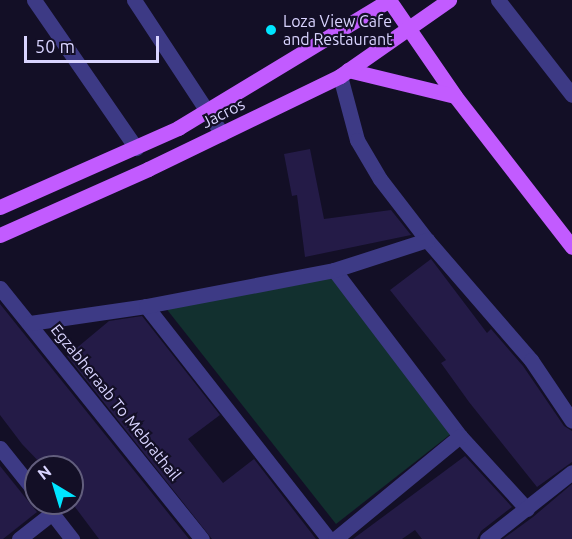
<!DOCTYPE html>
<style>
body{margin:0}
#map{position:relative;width:572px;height:539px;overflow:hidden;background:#130f26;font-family:Ubuntu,sans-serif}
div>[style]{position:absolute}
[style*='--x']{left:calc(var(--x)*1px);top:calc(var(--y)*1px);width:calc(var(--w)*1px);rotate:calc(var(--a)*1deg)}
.green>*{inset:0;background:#12302f}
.building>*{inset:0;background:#241b47}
.minor>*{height:15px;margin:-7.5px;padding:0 7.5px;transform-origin:7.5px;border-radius:7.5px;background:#3d3a85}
.major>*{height:15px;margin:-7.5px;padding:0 7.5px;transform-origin:7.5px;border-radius:7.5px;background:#c25bff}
.dots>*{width:16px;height:16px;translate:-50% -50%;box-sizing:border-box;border:3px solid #130f26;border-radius:50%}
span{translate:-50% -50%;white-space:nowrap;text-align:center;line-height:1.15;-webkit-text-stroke:4.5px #130f26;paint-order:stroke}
.poi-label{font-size:16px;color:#d9d4ff}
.left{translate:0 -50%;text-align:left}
.street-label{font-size:16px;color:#d9d4ff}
.north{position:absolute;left:24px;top:455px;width:60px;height:60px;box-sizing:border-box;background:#130f26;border:2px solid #625e7d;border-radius:50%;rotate:322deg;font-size:16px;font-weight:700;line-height:24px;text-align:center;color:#d9d4ff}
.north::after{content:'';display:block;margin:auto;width:21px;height:27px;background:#00e5ff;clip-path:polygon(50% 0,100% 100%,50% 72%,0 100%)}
.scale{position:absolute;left:24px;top:36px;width:135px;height:27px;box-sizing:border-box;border:3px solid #d9d4ff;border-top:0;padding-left:8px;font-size:18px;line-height:21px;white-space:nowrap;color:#d9d4ff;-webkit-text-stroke:4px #130f26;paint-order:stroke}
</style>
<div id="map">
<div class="green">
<div style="clip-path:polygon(327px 272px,452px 433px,336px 524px,165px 307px)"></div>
</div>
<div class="building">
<div style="clip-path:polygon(310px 149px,324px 219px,391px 210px,411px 235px,305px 257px,297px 195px,292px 196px,284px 154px)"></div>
<div style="clip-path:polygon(431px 259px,487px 333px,491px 329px,523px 366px,564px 426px,572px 431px,572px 462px,537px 487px,469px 402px,441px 363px,446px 360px,390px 290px)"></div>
<div style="clip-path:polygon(0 304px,189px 539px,99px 539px,72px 503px,72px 467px,44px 467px,22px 444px,0 415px)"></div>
<div style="clip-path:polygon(142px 316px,220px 415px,188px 439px,223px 483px,254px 459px,316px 539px,212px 539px,67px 356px,109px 321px)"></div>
<div style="clip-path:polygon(465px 456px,512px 507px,481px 531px,477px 539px,422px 539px,415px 530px,402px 539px,353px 539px)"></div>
<div style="clip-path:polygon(0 466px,37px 512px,3px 539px,0 539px)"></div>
<div style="clip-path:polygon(572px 484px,572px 539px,503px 539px,533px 517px)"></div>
</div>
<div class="minor">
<div style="--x:34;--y:0;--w:180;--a:55.4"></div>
<div style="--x:134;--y:0;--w:160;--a:56.7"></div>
<div style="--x:498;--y:0;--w:120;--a:52.1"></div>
<div style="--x:340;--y:76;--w:66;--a:75.1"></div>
<div style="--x:357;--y:140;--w:45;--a:59.5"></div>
<div style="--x:380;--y:179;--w:77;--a:52.4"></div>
<div style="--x:427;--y:240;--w:159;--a:49.1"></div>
<div style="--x:531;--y:360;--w:73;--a:56.1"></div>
<div style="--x:334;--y:270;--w:208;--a:52.8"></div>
<div style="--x:460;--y:436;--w:99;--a:47.5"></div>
<div style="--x:0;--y:288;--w:322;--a:51.2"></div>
<div style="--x:146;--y:306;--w:296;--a:51.9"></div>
<div style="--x:30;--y:323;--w:117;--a:-8.3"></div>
<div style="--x:146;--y:306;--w:191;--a:-10.8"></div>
<div style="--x:334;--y:270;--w:98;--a:-17.9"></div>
<div style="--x:0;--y:448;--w:58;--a:51.3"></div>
<div style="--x:44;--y:503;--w:46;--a:52.1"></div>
<div style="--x:19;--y:539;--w:42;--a:-38.2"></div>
<div style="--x:335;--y:539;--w:162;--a:-39.5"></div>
<div style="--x:487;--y:539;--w:108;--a:-38.2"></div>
</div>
<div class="major">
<div style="--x:389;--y:0;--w:116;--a:55.5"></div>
<div style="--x:455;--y:96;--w:191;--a:52.2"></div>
<div style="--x:348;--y:70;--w:110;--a:13.7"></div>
<div style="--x:0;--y:207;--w:195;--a:-23.9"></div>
<div style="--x:178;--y:128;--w:247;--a:-31.2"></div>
<div style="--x:0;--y:235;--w:162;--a:-24"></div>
<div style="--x:148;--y:169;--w:213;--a:-25.8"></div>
<div style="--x:340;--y:76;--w:133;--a:-34.9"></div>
</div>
<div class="dots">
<div style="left:271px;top:30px;background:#00e5ff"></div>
</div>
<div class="poi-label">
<span class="left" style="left:283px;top:30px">Loza View Cafe<br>and Restaurant</span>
</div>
<div class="street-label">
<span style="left:223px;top:113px;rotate:-27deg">Jacros</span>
<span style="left:116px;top:402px;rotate:51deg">Egzabheraab To Mebrathail</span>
</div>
<div class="north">N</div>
<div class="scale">50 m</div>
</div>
